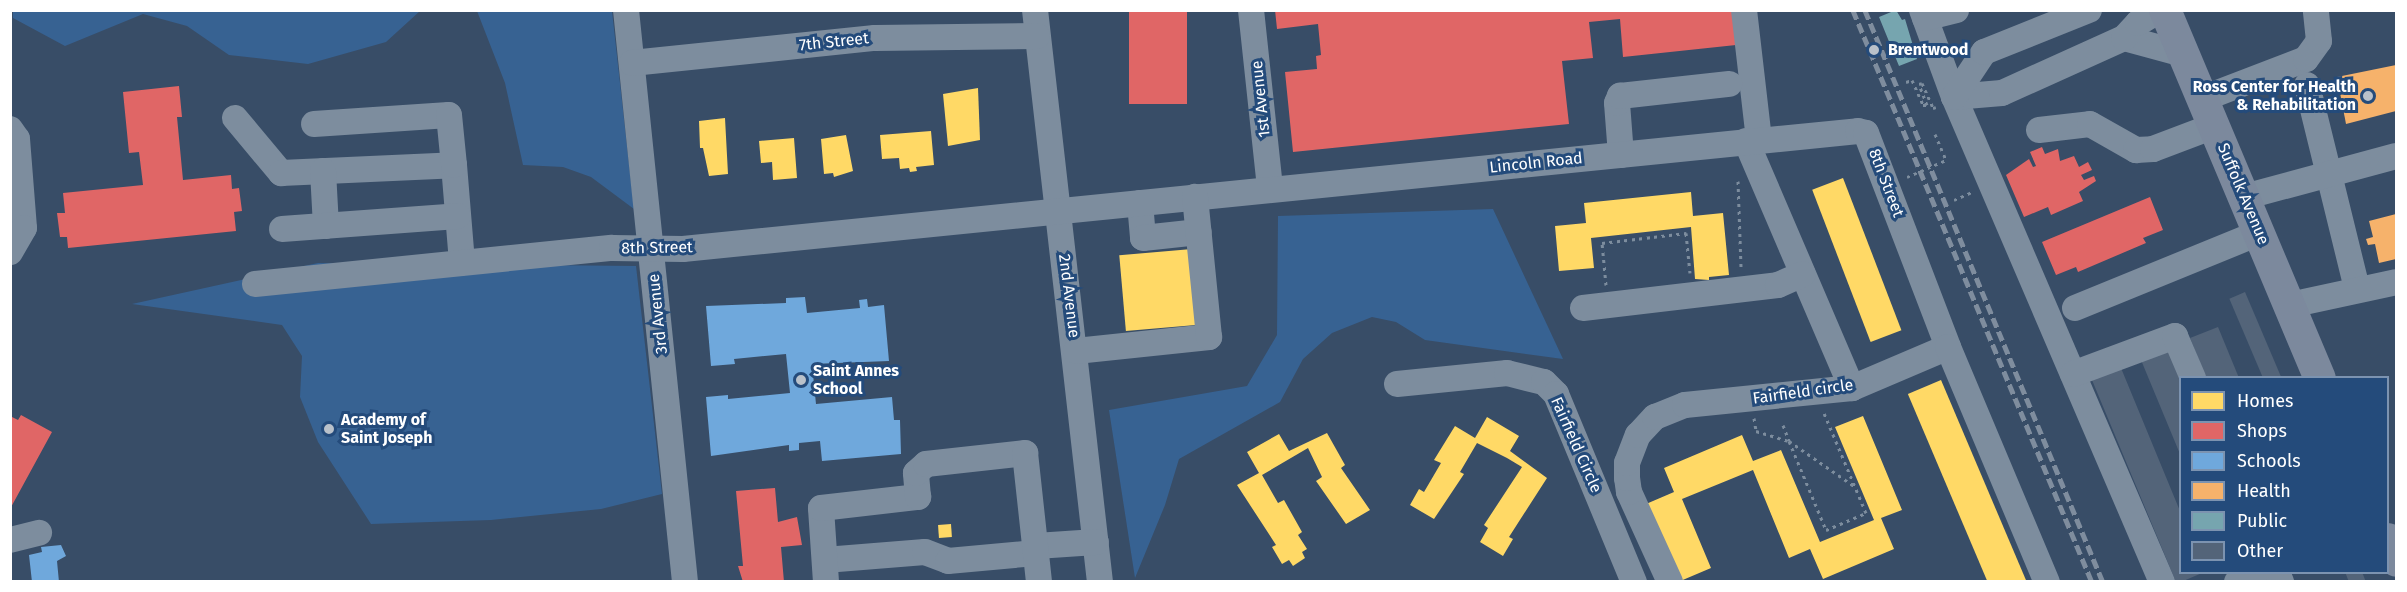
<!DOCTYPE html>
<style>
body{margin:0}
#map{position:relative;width:2407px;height:592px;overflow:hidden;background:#384d67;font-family:"Fira Sans",sans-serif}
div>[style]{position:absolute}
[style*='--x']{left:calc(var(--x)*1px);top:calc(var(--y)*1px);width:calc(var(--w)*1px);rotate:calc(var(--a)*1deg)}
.green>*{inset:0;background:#376292}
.homes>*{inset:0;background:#ffd966;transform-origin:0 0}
.shops>*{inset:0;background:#e06666;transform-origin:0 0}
.schools>*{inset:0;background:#6fa8dc}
.health>*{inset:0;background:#f6b26b}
.public>*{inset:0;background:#76a5af}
.building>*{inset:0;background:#536479;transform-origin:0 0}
.path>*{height:3px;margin-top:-1.5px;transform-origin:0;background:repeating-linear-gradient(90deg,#7d8d9e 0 3px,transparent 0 7.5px)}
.minor>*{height:26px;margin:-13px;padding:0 13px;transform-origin:13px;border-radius:13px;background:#7d8d9e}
.major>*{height:32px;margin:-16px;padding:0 16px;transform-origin:16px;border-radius:16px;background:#7c899d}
.rail>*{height:4.5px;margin-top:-2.25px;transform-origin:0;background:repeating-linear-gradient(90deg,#7f8d9e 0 10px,transparent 0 14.5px)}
.path-bridge>*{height:3px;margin-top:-1.5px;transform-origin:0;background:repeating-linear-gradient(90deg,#7d8d9e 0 3px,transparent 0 7.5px)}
.dots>*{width:16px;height:16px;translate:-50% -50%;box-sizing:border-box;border:3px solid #244b7b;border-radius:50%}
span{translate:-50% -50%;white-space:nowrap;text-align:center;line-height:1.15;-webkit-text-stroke:6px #244b7b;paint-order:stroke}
.street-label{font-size:16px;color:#fff}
.poi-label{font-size:16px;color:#fff;font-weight:700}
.left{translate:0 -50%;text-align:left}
.right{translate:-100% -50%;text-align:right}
.frame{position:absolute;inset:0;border:12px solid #fff;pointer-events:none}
.legend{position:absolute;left:2179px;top:376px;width:210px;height:198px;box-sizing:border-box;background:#244b7b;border:2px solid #7c93b0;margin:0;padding:8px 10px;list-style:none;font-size:18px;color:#fff}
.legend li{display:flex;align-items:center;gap:12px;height:30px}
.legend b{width:30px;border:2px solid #7c93b0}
</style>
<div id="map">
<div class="green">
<div style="clip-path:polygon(13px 11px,13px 10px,420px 11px,386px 42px,308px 64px,229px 55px,187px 26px,143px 14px,65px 46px,13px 18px)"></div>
<div style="clip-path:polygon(477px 11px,612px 11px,634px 209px,591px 177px,563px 167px,523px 165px,505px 83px)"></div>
<div style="clip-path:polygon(1493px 209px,1563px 359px,1425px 340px,1396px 322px,1372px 317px,1332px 333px,1303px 359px,1280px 402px,1179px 459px,1165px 505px,1135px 578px,1109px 410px,1247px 386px,1277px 335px,1278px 216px)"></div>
<div style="clip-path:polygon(318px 263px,636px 266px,662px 494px,601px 509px,491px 520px,371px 524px,318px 442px,300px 397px,302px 356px,282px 325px,132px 304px)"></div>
</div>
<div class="homes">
<div style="clip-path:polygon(978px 88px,980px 140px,948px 146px,943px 94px)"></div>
<div style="clip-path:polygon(725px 118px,728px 174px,709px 176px,703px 148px,700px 148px,699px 121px)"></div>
<div style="clip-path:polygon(931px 131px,934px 165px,916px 167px,917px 171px,910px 172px,909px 168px,900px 169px,899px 158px,882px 159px,880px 135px)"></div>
<div style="clip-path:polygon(846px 135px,853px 171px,834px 177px,833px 173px,824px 174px,821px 139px)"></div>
<div style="clip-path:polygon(794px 138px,797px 178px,773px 180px,772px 162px,761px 163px,759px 141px)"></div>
<div style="left:1843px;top:178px;width:163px;height:33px;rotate:69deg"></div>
<div style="clip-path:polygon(1691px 192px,1693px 216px,1723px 213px,1729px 275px,1709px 277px,1709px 280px,1695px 279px,1691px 227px,1591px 238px,1594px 268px,1559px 271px,1555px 226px,1586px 223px,1584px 203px)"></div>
<div style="left:1192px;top:249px;width:76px;height:73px;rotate:85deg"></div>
<div style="left:1941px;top:380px;width:219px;height:36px;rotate:67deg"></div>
<div style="clip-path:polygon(1863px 416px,1902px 510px,1881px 518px,1894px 549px,1823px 579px,1810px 549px,1789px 558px,1753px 470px,1682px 499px,1711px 568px,1678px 582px,1646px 504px,1674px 492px,1664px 468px,1742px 435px,1753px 461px,1781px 450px,1820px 542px,1874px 520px,1835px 427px)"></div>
<div style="clip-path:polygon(1487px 417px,1519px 436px,1510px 451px,1547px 478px,1509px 537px,1513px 539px,1503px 556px,1480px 542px,1488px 528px,1484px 525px,1522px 467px,1507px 458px,1477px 443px,1460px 472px,1464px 474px,1434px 519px,1410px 505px,1419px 489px,1424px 492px,1441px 463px,1434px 460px,1455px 426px,1475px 438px)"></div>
<div style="clip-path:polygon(1327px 433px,1345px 465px,1341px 468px,1370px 510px,1346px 524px,1316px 481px,1322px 477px,1308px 448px,1262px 475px,1278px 503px,1284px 500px,1302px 532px,1298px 535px,1307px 549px,1302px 552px,1305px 558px,1293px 566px,1289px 560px,1282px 564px,1272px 547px,1276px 545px,1237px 485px,1259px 473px,1247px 452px,1279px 434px,1289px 451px)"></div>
<div style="left:951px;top:524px;width:13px;height:13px;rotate:86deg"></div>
</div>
<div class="shops">
<div style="left:1129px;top:10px;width:58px;height:94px"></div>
<div style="clip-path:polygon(1275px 10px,1733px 10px,1736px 45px,1623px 57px,1620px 19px,1589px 22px,1593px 58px,1562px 61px,1569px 124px,1293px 152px,1285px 72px,1317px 69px,1316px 56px,1321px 55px,1318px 24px,1277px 29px)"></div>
<div style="clip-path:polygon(179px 86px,182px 117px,177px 117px,183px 180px,231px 175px,232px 189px,239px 188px,242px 211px,234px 212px,236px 231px,68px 248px,67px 237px,60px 237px,57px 213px,65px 213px,63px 193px,143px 185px,139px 152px,129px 153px,123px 92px)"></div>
<div style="clip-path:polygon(2042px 147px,2045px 154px,2058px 149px,2060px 161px,2074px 156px,2079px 167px,2088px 162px,2092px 170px,2081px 175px,2084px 180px,2094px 176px,2096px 181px,2079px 192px,2083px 201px,2051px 215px,2048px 207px,2024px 217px,2006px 175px,2029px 159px,2033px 167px,2036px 166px,2030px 152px)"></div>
<div style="clip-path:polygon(2150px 197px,2163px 230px,2143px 238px,2146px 243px,2078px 272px,2076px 267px,2056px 275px,2042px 242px)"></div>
<div style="clip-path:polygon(21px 415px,52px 432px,10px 509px,10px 416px,18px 420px)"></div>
<div style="clip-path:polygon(775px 488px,778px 522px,797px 517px,802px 545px,781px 547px,784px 582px,743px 582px,738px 566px,743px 566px,736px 491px)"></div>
</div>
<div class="schools">
<div style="clip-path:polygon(805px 297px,807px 313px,860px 308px,859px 300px,867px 299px,868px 307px,884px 305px,889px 361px,812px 364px,816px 404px,892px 397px,894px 420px,900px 420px,901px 454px,822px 461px,820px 441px,799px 443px,799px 450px,789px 451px,789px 445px,711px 456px,706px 397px,728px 395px,728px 399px,790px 393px,786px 354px,734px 359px,735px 364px,711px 366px,706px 306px,786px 303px,786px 298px)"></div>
<div style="clip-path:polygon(61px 545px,66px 556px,57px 561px,59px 582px,32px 582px,29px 555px,42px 552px,41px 547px)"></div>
</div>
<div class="health">
<div style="clip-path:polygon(2396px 65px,2396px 111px,2346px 124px,2337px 77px)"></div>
<div style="clip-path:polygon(2396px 214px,2396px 259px,2379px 263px,2375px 244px,2368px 245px,2366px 239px,2373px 237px,2369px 221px)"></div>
</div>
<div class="public">
<div style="clip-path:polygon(1896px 10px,1902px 20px,1905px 19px,1917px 59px,1899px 66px,1879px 17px)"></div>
</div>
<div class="building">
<div style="left:2245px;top:292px;width:93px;height:17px;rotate:67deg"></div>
<div style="clip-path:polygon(2218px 327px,2239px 378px,2206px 378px,2190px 338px)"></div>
<div style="clip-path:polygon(2170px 348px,2180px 378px,2180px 454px,2141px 360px)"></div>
<div style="clip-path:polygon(2121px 368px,2180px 511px,2180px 572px,2202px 573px,2181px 582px,2176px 582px,2092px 380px)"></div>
<div style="clip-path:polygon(2345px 572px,2362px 572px,2366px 582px,2349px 582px)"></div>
</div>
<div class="path">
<div style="--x:1906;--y:82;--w:6;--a:-18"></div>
<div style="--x:1912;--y:80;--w:27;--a:66"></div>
<div style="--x:1923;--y:105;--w:4;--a:0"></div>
<div style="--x:1927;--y:105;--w:22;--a:-111"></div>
<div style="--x:1919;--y:84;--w:3;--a:-18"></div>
<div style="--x:1922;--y:83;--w:27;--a:66"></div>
<div style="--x:1933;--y:108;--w:3;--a:-18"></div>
<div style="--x:1935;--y:134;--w:28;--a:67"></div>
<div style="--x:1738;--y:181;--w:87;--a:88"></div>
<div style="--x:1954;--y:200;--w:20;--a:-24"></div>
<div style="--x:1606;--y:285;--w:42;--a:-95.4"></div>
<div style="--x:1602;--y:243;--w:85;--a:-6.8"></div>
<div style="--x:1686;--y:233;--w:40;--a:84.3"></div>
<div style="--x:1754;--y:418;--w:13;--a:81"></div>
<div style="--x:1756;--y:431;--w:34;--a:17"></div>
<div style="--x:1789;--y:441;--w:96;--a:67.4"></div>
<div style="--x:1826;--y:530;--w:43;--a:-23"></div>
<div style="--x:1866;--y:513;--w:108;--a:-112.8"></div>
<div style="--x:1783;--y:425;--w:17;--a:69"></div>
<div style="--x:1789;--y:441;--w:79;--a:34.7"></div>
</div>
<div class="minor">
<div style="--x:626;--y:10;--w:575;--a:84.11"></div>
<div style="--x:1035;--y:10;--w:576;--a:83.52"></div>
<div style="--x:1251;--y:10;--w:179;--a:83.9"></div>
<div style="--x:1744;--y:10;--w:130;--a:83.4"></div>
<div style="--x:1922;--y:10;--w:93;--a:69.8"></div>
<div style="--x:1954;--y:97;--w:528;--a:66.79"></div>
<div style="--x:1925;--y:18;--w:32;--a:-14"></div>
<div style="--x:2124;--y:38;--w:61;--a:15.2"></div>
<div style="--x:632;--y:63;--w:244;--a:-5.9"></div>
<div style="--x:875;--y:38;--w:162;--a:-0.7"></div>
<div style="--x:2307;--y:85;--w:210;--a:76.2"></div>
<div style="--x:1954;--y:97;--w:48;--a:-4.8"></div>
<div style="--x:2002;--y:93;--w:134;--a:-24.3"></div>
<div style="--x:2124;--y:38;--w:21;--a:-47"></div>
<div style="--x:2138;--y:23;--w:26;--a:-31"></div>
<div style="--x:1954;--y:97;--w:54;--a:-56.3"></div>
<div style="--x:1984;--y:52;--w:113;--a:-21.8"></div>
<div style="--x:2202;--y:99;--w:111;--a:-21"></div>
<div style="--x:2306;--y:59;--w:22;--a:-54"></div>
<div style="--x:2319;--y:41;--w:31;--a:-96"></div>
<div style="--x:235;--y:118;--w:72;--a:50.1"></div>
<div style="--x:281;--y:173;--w:173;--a:-2.6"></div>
<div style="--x:454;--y:165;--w:98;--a:85.3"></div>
<div style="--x:314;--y:124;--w:135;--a:-3.8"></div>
<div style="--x:449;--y:115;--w:50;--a:84.3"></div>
<div style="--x:10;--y:129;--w:12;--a:55"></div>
<div style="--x:17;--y:139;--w:89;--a:85.5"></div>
<div style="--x:24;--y:228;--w:28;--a:120"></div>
<div style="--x:2039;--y:130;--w:51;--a:-6.7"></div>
<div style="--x:2090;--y:124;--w:53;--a:29.5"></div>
<div style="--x:2136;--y:150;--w:17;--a:-3"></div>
<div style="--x:2153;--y:149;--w:65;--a:-20.7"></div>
<div style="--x:1746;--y:141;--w:269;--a:66.8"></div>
<div style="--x:1621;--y:155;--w:52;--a:-94.4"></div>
<div style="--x:1617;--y:103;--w:8;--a:-67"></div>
<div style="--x:1620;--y:96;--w:110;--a:-6.3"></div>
<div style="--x:323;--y:171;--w:55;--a:86.9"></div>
<div style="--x:2244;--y:197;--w:157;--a:-15.1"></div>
<div style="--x:1140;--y:203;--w:35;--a:85"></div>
<div style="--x:1143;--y:238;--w:56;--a:-6.1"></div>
<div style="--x:282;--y:229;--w:176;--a:-4.2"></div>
<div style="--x:255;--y:284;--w:359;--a:-5.8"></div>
<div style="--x:612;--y:248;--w:71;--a:0.8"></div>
<div style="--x:683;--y:249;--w:1181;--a:-5.73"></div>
<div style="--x:1858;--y:131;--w:8;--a:14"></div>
<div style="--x:1866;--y:133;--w:229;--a:69"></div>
<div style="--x:2290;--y:305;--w:108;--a:-12.2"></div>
<div style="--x:1583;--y:308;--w:196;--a:-6.7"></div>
<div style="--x:1778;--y:285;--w:27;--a:-24"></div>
<div style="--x:2075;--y:308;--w:199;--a:-22.2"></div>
<div style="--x:1076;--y:351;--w:134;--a:-6"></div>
<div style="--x:1209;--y:337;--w:141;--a:-95.7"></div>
<div style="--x:2073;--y:374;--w:109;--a:-20.4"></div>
<div style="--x:2175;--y:336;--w:46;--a:66.8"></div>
<div style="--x:1397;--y:384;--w:111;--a:-5.7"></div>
<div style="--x:1507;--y:373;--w:38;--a:14"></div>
<div style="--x:1544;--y:382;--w:17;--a:45"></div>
<div style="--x:1556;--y:394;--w:204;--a:67.5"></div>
<div style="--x:10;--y:540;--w:30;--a:-14"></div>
<div style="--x:1036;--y:546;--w:60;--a:-3.8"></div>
<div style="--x:825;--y:560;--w:100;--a:-4.6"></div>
<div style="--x:925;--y:552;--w:25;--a:21"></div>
<div style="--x:948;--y:561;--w:88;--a:-5.2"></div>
<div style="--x:2277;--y:572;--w:11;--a:68"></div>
<div style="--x:826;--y:582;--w:74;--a:-93.9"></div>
<div style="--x:821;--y:508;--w:98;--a:-6.5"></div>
<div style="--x:918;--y:497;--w:24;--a:-95"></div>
<div style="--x:916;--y:473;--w:13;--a:-42"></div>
<div style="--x:926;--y:464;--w:100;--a:-6.3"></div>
<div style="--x:1025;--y:453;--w:130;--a:83.8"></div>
<div style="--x:1670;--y:582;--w:99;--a:-114.5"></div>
<div style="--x:1629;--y:492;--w:14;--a:-98"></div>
<div style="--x:1627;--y:478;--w:15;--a:-90"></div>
<div style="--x:1627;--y:463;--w:30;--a:-69"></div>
<div style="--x:1638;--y:435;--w:25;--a:-47"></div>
<div style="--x:1655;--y:417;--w:32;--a:-22"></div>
<div style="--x:1685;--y:405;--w:168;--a:-5.8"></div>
<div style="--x:1852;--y:388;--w:104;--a:-23.1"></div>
<div style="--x:1948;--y:347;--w:255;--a:67.2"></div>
<div style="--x:2237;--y:582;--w:22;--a:-27"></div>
</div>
<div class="major">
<div style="--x:2165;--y:10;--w:399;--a:67.2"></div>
<div style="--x:2388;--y:539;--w:23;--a:70"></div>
</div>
<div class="rail">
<div style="--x:1853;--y:10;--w:620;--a:67.32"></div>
<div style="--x:1865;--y:10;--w:620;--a:67.41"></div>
</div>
<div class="path-bridge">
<div style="--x:1907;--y:177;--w:43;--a:-23.6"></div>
</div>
<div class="dots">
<div style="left:1874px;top:50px;background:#b9c1ca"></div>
<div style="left:2368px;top:96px;background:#b9c1ca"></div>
<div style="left:801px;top:380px;background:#b9c1ca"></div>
<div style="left:329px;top:429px;background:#b9c1ca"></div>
</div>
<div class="street-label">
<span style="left:834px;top:42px;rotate:-6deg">7th Street</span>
<span style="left:1261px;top:99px;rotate:-96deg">1st Avenue</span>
<span style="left:1536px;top:163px;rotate:-6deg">Lincoln Road</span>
<span style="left:1886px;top:183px;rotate:69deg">8th Street</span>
<span style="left:2243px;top:194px;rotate:67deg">Suffolk Avenue</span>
<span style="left:657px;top:248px;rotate:-1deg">8th Street</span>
<span style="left:1069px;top:296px;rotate:83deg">2nd Avenue</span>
<span style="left:658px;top:314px;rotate:-96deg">3rd Avenue</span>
<span style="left:1803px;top:392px;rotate:-8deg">Fairfield circle</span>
<span style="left:1576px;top:445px;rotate:66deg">Fairfield Circle</span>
</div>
<div class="poi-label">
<span class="left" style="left:1888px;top:50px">Brentwood</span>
<span class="right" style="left:2356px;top:96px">Ross Center for Health<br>&amp; Rehabilitation</span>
<span class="left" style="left:813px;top:380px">Saint Annes<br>School</span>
<span class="left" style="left:341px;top:429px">Academy of<br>Saint Joseph</span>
</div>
<div class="frame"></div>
<ul class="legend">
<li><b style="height:16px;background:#ffd966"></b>Homes</li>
<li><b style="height:16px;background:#e06666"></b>Shops</li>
<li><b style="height:16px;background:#6fa8dc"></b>Schools</li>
<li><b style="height:16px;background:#f6b26b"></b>Health</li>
<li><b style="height:16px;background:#76a5af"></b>Public</li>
<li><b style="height:16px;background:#536479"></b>Other</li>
</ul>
</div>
